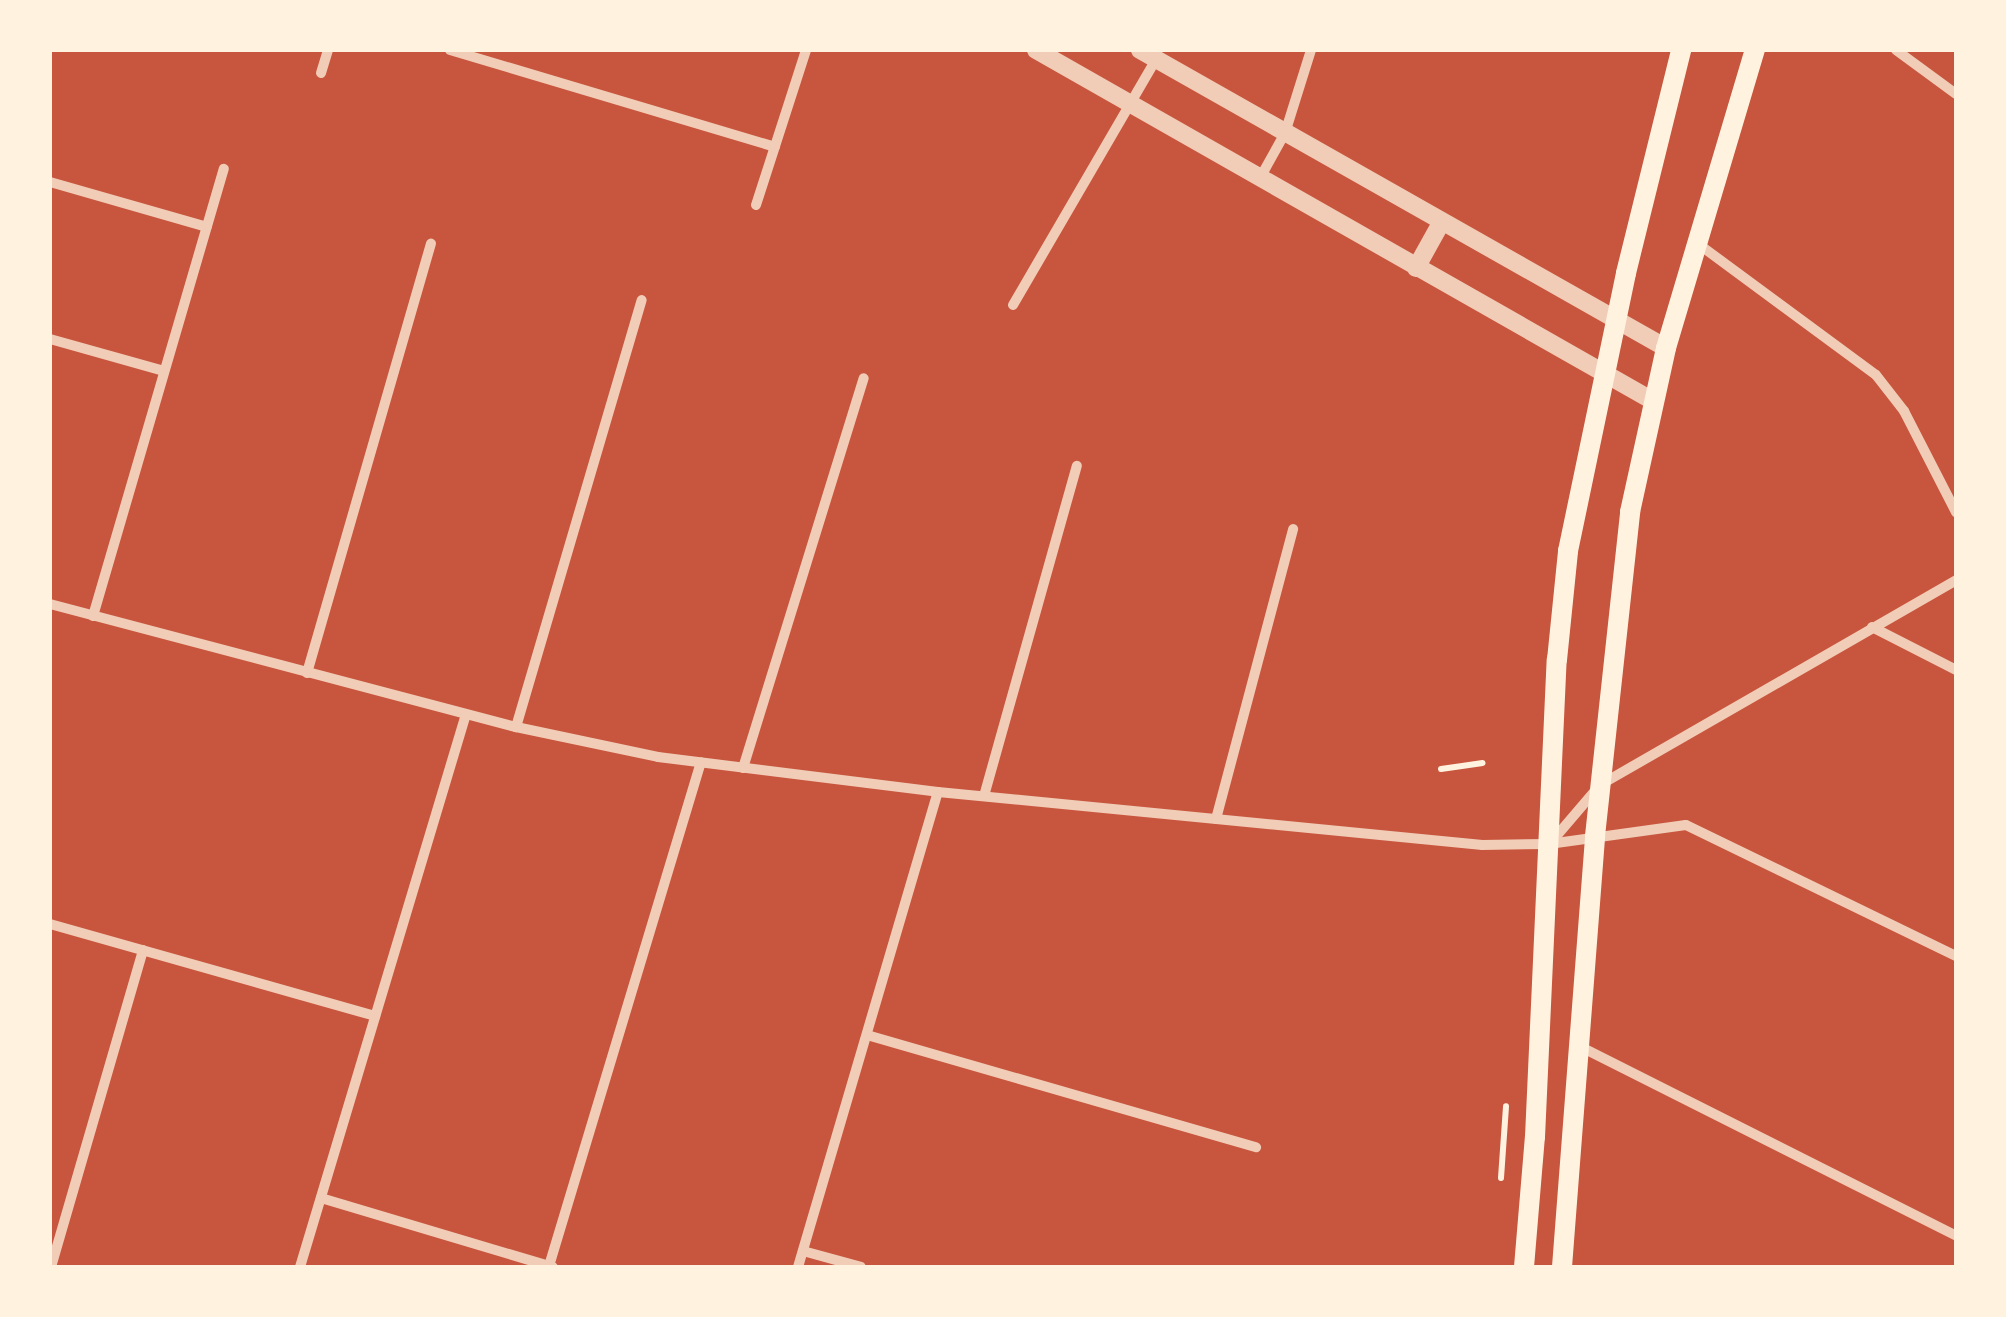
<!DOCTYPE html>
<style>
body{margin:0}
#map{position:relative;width:2006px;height:1317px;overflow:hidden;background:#c8553d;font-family:Cabin,sans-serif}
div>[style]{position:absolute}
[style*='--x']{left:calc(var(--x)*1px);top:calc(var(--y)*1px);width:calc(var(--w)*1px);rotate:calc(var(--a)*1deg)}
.path>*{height:6px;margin:-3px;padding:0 3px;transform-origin:3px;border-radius:3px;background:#fff3e0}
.minor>*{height:10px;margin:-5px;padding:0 5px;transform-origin:5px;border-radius:5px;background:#f1ccb7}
.tertiary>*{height:18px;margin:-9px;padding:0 9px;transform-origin:9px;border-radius:9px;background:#f1ccb7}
.secondary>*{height:20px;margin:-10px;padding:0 10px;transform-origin:10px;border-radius:10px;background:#fff3e0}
span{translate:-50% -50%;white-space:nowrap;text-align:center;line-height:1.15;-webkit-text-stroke:8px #fff3e0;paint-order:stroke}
.frame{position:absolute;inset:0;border:52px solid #fff3e0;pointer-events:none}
</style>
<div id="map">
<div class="path">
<div style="--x:1441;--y:769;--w:42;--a:-8.1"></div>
<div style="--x:1501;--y:1178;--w:72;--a:-86"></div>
</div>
<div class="minor">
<div style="--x:450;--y:50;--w:339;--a:16.6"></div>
<div style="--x:1896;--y:50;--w:74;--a:36.3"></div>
<div style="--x:321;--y:73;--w:24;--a:-73"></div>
<div style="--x:1260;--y:178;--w:51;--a:-60.9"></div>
<div style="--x:1285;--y:133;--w:87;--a:-72.6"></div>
<div style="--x:50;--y:182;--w:163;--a:16"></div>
<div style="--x:756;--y:205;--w:163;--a:-72.1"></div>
<div style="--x:1697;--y:243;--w:222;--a:36.4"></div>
<div style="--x:1876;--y:375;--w:46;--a:52.1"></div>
<div style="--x:1904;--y:411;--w:114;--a:62.8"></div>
<div style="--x:1013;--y:305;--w:285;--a:-59.8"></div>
<div style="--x:50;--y:339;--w:118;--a:15.7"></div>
<div style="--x:50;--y:604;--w:482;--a:14.8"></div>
<div style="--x:516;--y:727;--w:145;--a:11.9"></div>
<div style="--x:658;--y:757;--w:282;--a:7.1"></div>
<div style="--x:938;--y:792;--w:547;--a:5.56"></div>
<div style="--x:1482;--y:845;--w:67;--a:-0.9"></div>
<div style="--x:1549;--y:844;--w:138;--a:-7.9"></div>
<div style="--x:1686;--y:825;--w:300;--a:25.9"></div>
<div style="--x:93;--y:616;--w:466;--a:-73.7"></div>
<div style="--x:1872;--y:627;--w:94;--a:27.1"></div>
<div style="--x:307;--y:673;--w:447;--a:-73.9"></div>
<div style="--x:516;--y:727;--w:445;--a:-73.6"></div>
<div style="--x:743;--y:768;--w:408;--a:-72.8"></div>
<div style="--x:984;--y:796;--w:343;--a:-74.3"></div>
<div style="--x:1216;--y:819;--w:300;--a:-75.1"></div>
<div style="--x:1553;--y:840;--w:72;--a:-49.5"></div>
<div style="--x:1600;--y:785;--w:411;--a:-29.9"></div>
<div style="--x:50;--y:924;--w:338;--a:15.8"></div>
<div style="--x:867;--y:1035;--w:405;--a:16.1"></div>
<div style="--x:1579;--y:1046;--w:422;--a:26.7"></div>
<div style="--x:321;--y:1198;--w:242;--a:16.6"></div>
<div style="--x:803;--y:1251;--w:60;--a:15.4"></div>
<div style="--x:549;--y:1266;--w:526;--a:-73.22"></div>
<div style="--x:51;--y:1267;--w:330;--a:-73.8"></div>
<div style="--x:300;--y:1267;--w:577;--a:-73.29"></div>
<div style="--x:798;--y:1267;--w:495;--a:-73.6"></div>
</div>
<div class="tertiary">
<div style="--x:1036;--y:50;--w:710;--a:29.63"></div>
<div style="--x:1140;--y:50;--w:605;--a:29.53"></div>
<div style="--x:1416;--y:268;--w:51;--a:-60.9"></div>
</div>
<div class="secondary">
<div style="--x:1524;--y:1267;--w:130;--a:-85.2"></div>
<div style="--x:1535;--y:1137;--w:478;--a:-87.4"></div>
<div style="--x:1557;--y:660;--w:110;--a:-84.2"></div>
<div style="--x:1568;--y:551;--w:284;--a:-78.2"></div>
<div style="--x:1626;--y:273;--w:230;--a:-76.1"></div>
<div style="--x:1562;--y:1267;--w:432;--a:-85.6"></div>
<div style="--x:1595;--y:836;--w:326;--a:-83.8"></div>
<div style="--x:1630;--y:512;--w:168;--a:-77.6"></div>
<div style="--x:1666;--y:348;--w:311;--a:-73.4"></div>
</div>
<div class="frame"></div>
</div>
